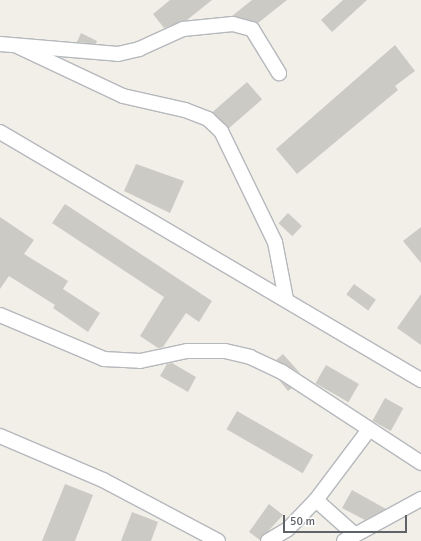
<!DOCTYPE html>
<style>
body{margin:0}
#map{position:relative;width:421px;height:541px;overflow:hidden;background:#f1efe8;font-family:Signika,sans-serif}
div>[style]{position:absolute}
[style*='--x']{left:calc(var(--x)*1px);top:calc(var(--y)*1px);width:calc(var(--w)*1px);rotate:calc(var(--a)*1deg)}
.building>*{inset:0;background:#cccac5;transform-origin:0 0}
.roads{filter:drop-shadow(1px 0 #b5b8bc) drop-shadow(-1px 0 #b5b8bc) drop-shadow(0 1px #b5b8bc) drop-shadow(0 -1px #b5b8bc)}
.minor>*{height:14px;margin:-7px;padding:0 7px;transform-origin:7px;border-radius:7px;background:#fff}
span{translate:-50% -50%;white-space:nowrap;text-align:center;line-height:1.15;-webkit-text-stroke:4px #fff;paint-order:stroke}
.scale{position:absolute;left:283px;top:515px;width:124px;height:18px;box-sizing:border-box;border:2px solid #5f6368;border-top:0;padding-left:5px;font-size:12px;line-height:14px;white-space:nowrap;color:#5f6368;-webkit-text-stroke:3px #fff;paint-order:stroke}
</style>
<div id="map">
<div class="building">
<div style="clip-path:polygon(170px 0,212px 0,187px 20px,164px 28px,153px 14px)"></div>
<div style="clip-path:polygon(252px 0,287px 0,258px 23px,232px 16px)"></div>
<div style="clip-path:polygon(343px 0,367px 0,332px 32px,321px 20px)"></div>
<div style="clip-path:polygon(81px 33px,97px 41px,96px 44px,77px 42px)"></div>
<div style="clip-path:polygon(395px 45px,415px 71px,395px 86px,398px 90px,297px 174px,276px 149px)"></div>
<div style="left:247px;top:82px;width:23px;height:46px;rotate:49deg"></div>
<div style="clip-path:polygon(136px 164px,184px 181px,170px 213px,124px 191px)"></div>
<div style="clip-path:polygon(65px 204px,212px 301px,199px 322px,186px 313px,163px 347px,158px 348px,140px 336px,164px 297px,52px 223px)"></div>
<div style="left:288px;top:213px;width:19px;height:14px;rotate:43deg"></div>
<div style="clip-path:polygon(0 217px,34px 240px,24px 254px,68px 281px,63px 289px,100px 313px,88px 332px,53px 308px,55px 305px,9px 276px,0 289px)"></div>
<div style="clip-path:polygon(421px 227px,421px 263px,403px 241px)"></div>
<div style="left:354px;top:284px;width:27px;height:13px;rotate:36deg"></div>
<div style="clip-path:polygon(421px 294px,421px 345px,397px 328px)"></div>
<div style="clip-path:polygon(283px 354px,300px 373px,276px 360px)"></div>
<div style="clip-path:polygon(172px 363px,196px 377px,188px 392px,160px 376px,167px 364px)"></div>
<div style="left:326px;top:365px;width:38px;height:21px;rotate:30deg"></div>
<div style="clip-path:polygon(279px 380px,292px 388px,288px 391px)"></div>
<div style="left:385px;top:398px;width:21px;height:26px;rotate:29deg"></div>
<div style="left:237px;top:411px;width:88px;height:21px;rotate:30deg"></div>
<div style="clip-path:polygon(65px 484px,93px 495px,75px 541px,42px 541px)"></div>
<div style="clip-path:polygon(352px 490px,386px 509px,365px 520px,342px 508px)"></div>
<div style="clip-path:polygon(269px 504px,283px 515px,260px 540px,249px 532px)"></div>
<div style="clip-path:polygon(132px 512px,158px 522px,151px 541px,121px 541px)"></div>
</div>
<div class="roads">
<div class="minor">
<div style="--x:0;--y:44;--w:118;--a:4.8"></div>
<div style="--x:118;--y:54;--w:22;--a:-13"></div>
<div style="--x:139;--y:49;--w:48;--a:-24.4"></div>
<div style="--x:183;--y:29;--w:50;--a:-5.7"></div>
<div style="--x:233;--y:24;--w:20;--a:15"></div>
<div style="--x:252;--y:29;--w:52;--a:58.5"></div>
<div style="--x:19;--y:47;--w:115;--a:25.2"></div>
<div style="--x:123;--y:96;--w:64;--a:12.7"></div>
<div style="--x:185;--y:110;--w:25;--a:21"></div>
<div style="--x:208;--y:119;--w:18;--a:43"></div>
<div style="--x:221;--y:131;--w:123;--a:64.1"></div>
<div style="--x:275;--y:242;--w:58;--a:79.1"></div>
<div style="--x:0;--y:132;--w:489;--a:30.5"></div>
<div style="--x:0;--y:315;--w:113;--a:22.9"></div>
<div style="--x:104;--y:359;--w:36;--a:3"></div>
<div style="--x:140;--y:361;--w:48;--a:-12"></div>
<div style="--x:187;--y:351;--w:38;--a:0"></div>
<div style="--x:225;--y:351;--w:26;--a:13"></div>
<div style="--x:250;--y:357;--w:35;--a:25"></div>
<div style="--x:282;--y:372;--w:166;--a:33.2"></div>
<div style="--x:0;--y:436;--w:112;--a:23.1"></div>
<div style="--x:103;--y:480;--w:130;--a:27.9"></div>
<div style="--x:316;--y:500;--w:51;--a:41.8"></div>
<div style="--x:268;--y:541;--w:23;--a:-31"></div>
<div style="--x:288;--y:529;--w:40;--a:-46"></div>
<div style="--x:316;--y:500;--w:86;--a:-53"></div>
<div style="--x:344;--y:541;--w:88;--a:-28.6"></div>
</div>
</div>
<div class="scale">50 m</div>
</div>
